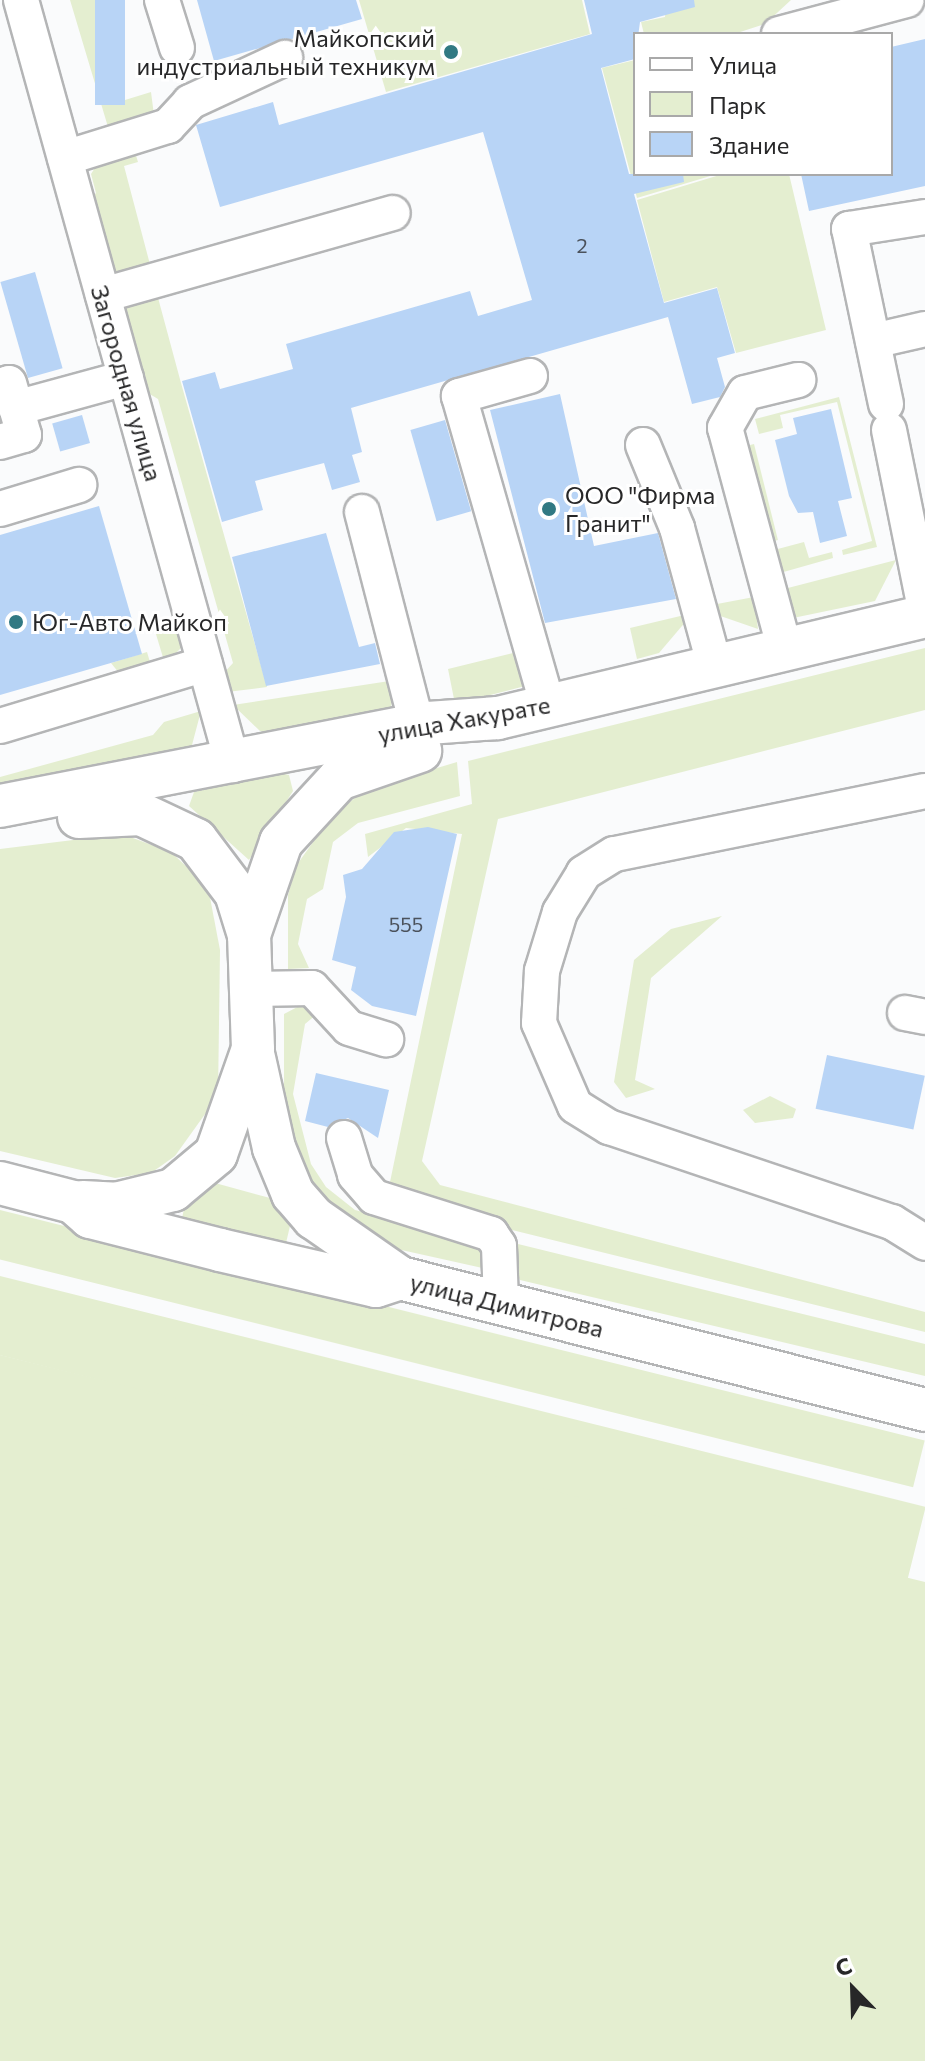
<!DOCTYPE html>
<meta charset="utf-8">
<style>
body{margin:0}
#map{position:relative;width:925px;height:2061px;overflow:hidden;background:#fafbfc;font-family:Commissioner,sans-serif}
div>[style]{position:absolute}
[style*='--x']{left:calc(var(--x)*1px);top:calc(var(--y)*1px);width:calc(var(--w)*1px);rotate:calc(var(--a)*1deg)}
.green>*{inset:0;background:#e4eed0;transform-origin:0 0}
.building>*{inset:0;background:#b8d4f6;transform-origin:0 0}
.roads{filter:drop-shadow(2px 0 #b4b5b6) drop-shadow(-2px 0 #b4b5b6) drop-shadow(0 2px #b4b5b6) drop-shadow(0 -2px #b4b5b6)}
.minor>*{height:34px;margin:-17px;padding:0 17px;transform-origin:17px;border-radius:17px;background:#fff}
.major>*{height:42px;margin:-21px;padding:0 21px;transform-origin:21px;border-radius:21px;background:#fff}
.dots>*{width:22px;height:22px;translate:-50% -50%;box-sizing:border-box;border:4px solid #fff;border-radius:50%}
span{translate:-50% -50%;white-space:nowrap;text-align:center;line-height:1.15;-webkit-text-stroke:6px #fff;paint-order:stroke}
.number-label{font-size:20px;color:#4b525c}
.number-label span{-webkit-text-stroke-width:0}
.poi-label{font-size:24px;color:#272728}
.right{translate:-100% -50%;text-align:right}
.left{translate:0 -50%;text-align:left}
.street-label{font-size:24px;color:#272728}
.legend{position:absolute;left:633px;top:32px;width:260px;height:144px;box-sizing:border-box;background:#fff;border:2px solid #a9a9a9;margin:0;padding:10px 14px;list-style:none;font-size:24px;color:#272728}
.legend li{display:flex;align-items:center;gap:16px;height:40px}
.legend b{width:40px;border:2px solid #a9a9a9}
.north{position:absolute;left:813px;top:1949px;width:80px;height:80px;-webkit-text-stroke:6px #fff;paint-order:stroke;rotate:337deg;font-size:22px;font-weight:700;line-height:32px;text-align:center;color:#272728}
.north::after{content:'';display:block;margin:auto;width:28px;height:36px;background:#272728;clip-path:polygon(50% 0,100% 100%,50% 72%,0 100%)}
</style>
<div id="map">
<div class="green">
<div style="clip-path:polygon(70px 0,95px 0,125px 100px,151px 92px,154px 115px,108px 127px)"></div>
<div style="clip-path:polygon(359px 0,582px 0,590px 34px,386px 92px)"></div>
<div style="clip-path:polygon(666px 0,791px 0,765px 24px,734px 34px,644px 34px,641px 22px,665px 17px)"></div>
<div style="clip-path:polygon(635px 60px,635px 174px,717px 174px,637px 198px,602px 68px)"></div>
<div style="clip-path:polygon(134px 149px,138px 162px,124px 166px,152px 272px,113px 279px,87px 204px,96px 193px,91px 174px,100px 160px)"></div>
<div style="clip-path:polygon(723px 174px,789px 174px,826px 330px,736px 353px,717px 287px,664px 302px,637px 200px)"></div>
<div style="clip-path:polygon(157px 294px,181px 383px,267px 687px,227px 692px,222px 675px,233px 663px,158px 399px,138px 387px,119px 312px)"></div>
<div style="clip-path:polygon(839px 397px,877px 547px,843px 555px,842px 550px,872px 541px,837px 402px,780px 415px,783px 428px,759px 434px,755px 419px)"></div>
<div style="left:754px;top:444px;width:99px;height:10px;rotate:76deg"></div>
<div style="clip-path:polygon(804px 542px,809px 558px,832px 552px,833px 558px,780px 573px,774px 550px)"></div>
<div style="clip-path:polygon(896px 560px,875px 601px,793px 618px,784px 589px)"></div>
<div style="clip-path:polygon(754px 597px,758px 629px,706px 611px,717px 604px)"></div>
<div style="clip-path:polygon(693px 613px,659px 653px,637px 659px,630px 628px)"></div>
<div style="clip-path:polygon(167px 618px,179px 621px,183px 646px,165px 664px,152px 621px)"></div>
<div style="clip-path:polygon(925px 648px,925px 710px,498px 819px,422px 1161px,440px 1185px,925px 1312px,925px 1332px,508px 1229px,390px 1182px,462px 834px,406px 828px,368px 857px,365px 834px,472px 804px,468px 761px)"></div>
<div style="clip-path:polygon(147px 652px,152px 669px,119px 673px,111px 663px)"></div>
<div style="clip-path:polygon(513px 653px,514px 659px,527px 656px,529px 685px,455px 704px,448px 669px)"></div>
<div style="clip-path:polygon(396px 680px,389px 718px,278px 736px,260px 731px,233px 705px)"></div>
<div style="clip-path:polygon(201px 711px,192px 745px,179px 757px,0 788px,0 777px,153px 735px,164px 722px)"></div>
<div style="clip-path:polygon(457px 762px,460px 796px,358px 823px,333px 842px,323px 889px,307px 899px,298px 944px,309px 968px,288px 969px,288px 895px,296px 866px,328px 821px,364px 790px)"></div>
<div style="clip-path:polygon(281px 773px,289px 775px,293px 791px,249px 860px,189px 806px,194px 792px)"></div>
<div style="clip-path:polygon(122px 834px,171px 852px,208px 887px,220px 950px,218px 1096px,175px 1156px,151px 1173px,115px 1178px,0 1151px,0 849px)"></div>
<div style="clip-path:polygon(722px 916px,651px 978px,635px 1080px,655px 1089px,626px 1098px,614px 1082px,634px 960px,671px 929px)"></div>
<div style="clip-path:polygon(305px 1003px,317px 1014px,305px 1024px,293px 1094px,311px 1164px,326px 1187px,355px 1210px,483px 1243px,487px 1269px,379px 1245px,322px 1207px,296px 1159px,284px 1100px,284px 1014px)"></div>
<div style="clip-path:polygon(770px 1096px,796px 1109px,793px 1118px,755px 1123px,743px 1110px)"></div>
<div style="clip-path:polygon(215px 1183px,270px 1198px,290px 1226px,286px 1243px,276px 1247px,182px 1219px,185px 1203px)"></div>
<div style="left:0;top:1210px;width:953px;height:48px;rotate:14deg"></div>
<div style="clip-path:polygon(518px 1244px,925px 1344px,925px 1376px,520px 1280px,513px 1266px)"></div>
<div style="left:0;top:1276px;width:954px;height:77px;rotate:14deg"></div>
<div style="clip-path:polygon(0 1355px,925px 1582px,925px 2061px,0 2061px)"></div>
</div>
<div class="building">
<div style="left:95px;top:0;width:30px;height:105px"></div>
<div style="clip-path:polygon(197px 0,356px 0,362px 19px,214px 61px)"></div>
<div style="clip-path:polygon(584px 0,694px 0,695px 7px,640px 22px,635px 59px,601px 68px,629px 174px,683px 174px,684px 182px,634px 194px,664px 303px,717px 288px,735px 353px,717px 358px,725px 387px,720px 397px,692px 404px,668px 317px,351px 408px,362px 452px,352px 455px,360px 482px,332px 490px,324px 463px,255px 481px,263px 510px,222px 522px,182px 381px,215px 372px,220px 389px,293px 369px,286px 344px,470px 291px,478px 316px,532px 300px,483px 132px,220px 207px,196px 125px,273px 102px,279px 125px,592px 34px)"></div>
<div style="clip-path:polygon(925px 39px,925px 186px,809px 211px,801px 174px,891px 174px,891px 47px)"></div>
<div style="left:35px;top:272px;width:100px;height:36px;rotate:74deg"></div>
<div style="clip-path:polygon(560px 394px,594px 546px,658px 533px,676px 599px,545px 623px,490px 410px)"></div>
<div style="clip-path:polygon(831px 409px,852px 498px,838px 501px,847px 536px,820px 543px,813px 512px,798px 513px,789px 496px,775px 440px,797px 434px,793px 418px)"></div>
<div style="left:82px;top:415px;width:29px;height:31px;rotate:74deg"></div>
<div style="left:445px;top:420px;width:95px;height:36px;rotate:74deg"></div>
<div style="clip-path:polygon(99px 506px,142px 654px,0 695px,0 535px)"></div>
<div style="clip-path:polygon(326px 533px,359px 647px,375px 643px,380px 664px,266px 686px,232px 557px)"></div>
<div style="clip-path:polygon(428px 827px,457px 834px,416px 1016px,372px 1006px,351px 990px,356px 967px,332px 960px,346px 897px,343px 875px,362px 869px,394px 832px)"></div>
<div style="left:827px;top:1055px;width:100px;height:55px;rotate:12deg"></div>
<div style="clip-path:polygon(316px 1073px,389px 1090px,378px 1138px,348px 1118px,328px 1127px,305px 1121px)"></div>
</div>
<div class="roads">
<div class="minor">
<div style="--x:21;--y:0;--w:794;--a:74.51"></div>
<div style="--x:162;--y:0;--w:50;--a:72.6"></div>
<div style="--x:779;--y:34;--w:132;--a:-14.9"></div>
<div style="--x:65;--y:158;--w:108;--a:-17.3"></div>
<div style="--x:168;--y:126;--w:33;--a:-47"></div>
<div style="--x:190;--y:102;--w:105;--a:-24.9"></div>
<div style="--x:103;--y:295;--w:301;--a:-15.8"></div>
<div style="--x:873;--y:341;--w:53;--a:-13"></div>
<div style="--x:530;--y:376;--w:74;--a:164.3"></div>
<div style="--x:459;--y:396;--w:323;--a:74"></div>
<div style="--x:0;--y:386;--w:9;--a:-18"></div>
<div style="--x:9;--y:383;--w:54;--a:73.9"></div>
<div style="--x:24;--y:435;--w:25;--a:164"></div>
<div style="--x:886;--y:404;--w:179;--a:-101.9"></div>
<div style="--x:849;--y:229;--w:77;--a:-9"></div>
<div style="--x:16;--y:408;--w:114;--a:-15.3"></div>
<div style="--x:889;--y:430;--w:182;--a:78.6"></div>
<div style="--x:643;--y:445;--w:90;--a:67.7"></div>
<div style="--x:677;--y:528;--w:144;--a:74.7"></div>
<div style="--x:0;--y:509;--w:83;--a:-16.9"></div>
<div style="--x:362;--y:512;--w:220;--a:75.5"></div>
<div style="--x:785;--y:650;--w:230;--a:-105.1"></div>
<div style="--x:725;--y:428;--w:40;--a:-60.3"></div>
<div style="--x:745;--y:393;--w:55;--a:-13.8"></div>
<div style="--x:0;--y:726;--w:214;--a:-16.8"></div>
<div style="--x:925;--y:791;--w:317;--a:168.5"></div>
<div style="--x:614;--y:854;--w:36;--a:148"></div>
<div style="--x:584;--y:873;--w:46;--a:121.6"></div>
<div style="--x:560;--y:912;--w:62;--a:107"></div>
<div style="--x:542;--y:971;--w:52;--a:93.3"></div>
<div style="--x:539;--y:1023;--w:90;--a:66.6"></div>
<div style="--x:575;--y:1106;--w:40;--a:32"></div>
<div style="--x:609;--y:1127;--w:299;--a:18.6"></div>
<div style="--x:892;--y:1222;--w:39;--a:32"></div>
<div style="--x:252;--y:989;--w:60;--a:-1"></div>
<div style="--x:312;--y:988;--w:54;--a:47.2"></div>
<div style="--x:349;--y:1028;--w:39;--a:17"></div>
<div style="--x:905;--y:1013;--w:20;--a:11"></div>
<div style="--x:344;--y:1138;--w:39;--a:73"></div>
<div style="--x:355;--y:1175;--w:29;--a:49"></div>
<div style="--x:374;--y:1197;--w:123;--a:17.5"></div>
<div style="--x:491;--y:1234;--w:14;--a:56"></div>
<div style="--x:499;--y:1246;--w:57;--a:88"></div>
</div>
<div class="major">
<div style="--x:0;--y:806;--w:436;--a:-11"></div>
<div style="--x:428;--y:723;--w:70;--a:-4.1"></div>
<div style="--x:498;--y:718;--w:439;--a:-13.4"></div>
<div style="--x:79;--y:817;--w:62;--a:-2.8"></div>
<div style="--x:141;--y:814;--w:61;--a:25.3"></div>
<div style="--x:196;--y:840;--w:66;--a:53"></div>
<div style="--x:236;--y:893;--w:44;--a:72.8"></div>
<div style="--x:254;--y:1058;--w:92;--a:77.5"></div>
<div style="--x:274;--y:1148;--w:50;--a:67.6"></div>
<div style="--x:293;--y:1194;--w:32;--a:49"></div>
<div style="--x:314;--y:1218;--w:105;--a:34.9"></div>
<div style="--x:0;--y:1183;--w:75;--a:14.6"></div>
<div style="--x:73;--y:1202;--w:23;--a:41"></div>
<div style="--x:90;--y:1217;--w:134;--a:14.2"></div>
<div style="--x:220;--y:1250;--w:160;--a:13"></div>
<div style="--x:376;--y:1286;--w:25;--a:-18"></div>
<div style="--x:400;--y:1278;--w:541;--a:14.11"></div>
<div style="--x:83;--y:1202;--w:33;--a:3"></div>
<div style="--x:116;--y:1204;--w:59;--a:-13.8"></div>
<div style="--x:173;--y:1190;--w:56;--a:-39.9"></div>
<div style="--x:216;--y:1154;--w:111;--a:-70.6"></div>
<div style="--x:253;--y:1049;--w:114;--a:-92"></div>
<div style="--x:249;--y:935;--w:98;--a:-71"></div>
<div style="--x:281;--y:842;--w:86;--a:-47.4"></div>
<div style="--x:339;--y:779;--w:86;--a:-19.1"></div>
</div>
</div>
<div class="dots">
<div style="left:451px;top:52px;background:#317983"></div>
<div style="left:549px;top:509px;background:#317983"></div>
<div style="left:16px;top:622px;background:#317983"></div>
</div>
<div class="number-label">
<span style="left:582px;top:245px">2</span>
<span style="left:406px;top:924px">555</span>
</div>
<div class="poi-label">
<span class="right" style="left:435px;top:52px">Майкопский<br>индустриальный техникум</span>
<span class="left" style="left:565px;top:509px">ООО "Фирма<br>Гранит"</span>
<span class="left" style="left:32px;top:622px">Юг-Авто Майкоп</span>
</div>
<div class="street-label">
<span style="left:127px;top:383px;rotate:74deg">Загородная улица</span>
<span style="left:464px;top:719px;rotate:-10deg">улица Хакурате</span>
<span style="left:507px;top:1305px;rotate:14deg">улица Димитрова</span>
</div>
<ul class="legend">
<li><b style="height:10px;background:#fff"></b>Улица</li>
<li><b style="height:22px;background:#e4eed0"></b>Парк</li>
<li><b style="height:22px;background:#b8d4f6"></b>Здание</li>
</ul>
<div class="north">С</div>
</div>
